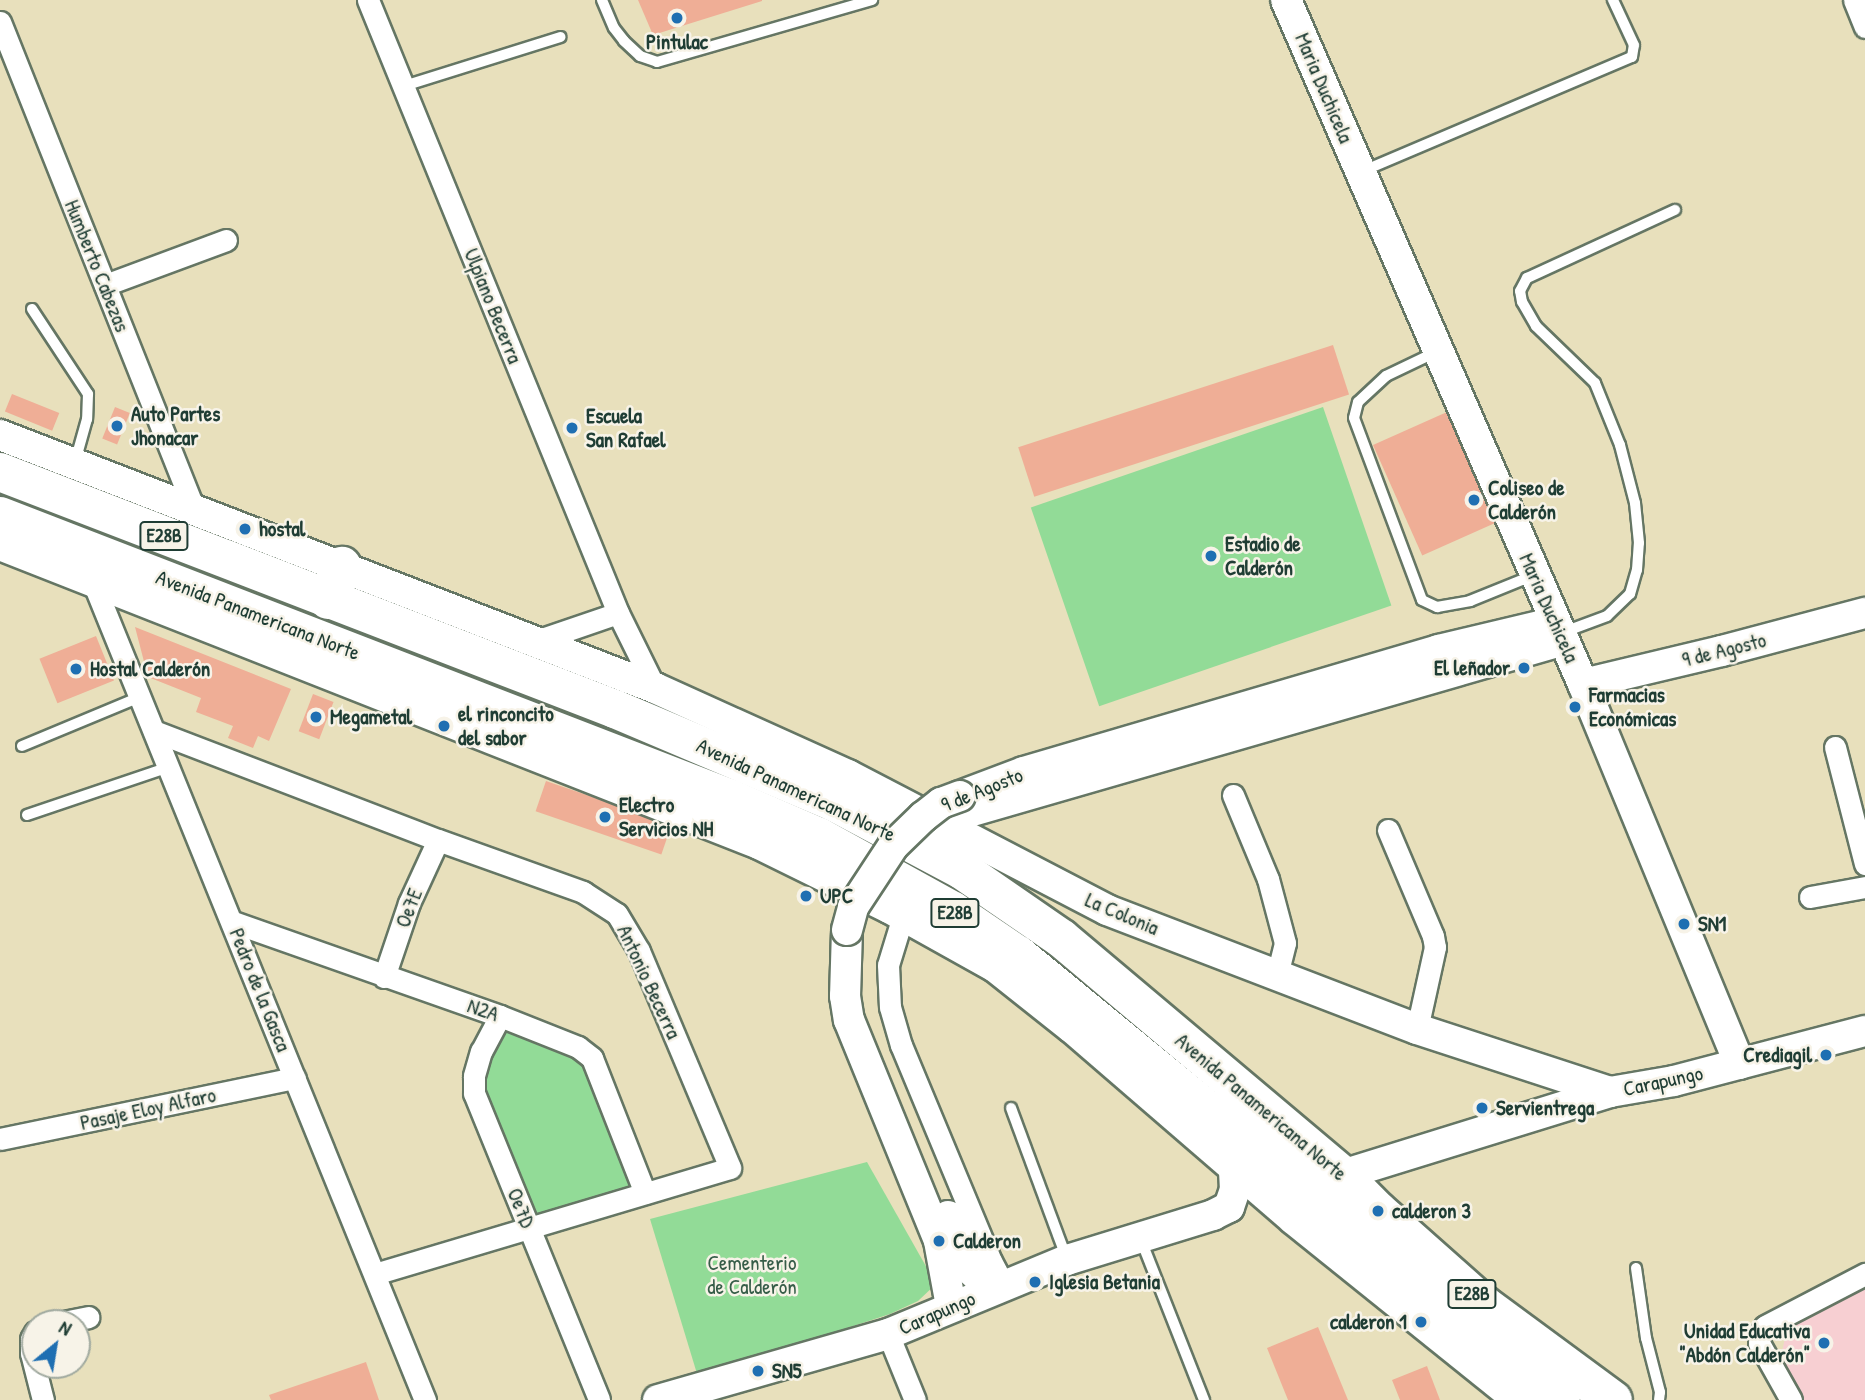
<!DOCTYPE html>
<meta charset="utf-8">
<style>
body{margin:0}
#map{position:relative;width:1865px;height:1400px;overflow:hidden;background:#e8e0bc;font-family:"Patrick Hand",sans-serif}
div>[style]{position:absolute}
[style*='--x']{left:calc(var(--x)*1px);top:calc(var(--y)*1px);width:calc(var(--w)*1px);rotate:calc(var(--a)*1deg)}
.built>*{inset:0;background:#f7cfd2}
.green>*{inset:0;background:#92db97;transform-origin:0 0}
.building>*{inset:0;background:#efae96;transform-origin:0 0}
.roads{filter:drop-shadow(2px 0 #657664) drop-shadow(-2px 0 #657664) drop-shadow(0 2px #657664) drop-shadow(0 -2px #657664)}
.lane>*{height:10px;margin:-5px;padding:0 5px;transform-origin:5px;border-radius:5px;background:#fff}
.street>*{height:21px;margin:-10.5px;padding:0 10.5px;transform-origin:10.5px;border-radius:10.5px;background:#fff}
.secondary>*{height:30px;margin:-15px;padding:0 15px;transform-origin:15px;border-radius:15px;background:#fff}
.highway>*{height:38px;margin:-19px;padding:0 19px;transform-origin:19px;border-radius:19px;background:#fff}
.bridges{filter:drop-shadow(2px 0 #657664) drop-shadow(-2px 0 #657664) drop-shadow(0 2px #657664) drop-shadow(0 -2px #657664)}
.secondary-bridge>*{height:30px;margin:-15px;padding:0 15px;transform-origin:15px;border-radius:15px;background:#fff}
.dots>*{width:19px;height:19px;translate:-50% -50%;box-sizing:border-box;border:4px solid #f7f3e8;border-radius:50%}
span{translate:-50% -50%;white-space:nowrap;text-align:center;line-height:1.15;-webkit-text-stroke:5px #f7f3e8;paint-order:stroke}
.shield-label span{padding:2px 5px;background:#f7f3e8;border:2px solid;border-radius:5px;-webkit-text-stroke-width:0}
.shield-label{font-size:19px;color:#1f3d34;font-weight:700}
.poi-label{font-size:21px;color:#1f3d34;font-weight:700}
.left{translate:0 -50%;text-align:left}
.right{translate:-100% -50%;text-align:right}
.street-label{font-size:21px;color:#1f3d34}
.park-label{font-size:21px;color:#365d48}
.north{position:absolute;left:21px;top:1309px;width:70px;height:70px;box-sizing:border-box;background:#f7f3e8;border:2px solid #a1aaa0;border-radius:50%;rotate:30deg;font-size:19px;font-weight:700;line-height:28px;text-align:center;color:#1f3d34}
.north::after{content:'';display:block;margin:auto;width:24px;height:32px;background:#1f6fb2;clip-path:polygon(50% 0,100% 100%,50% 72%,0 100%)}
</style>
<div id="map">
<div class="built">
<div style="clip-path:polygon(1865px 1287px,1865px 1400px,1804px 1400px,1781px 1357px,1787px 1328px)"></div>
</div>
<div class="green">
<div style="left:1323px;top:407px;width:210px;height:309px;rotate:71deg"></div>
<div style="clip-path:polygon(506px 1024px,575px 1053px,589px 1065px,635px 1189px,532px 1221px,486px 1106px,481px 1077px,488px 1050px)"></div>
<div style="clip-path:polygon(867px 1162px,936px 1284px,918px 1301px,890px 1314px,698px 1377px,650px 1219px)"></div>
</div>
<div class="building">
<div style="clip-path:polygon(638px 0,762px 0,762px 1px,653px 35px)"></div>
<div style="left:1333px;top:345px;width:52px;height:331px;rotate:72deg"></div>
<div style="left:12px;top:394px;width:51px;height:19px;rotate:22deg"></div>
<div style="left:115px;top:407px;width:16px;height:34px;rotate:22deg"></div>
<div style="left:1447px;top:412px;width:121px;height:81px;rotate:66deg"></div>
<div style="clip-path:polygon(135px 627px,291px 689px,269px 741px,258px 736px,253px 748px,228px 738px,233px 726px,196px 712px,201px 698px,148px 677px)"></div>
<div style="left:96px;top:636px;width:48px;height:61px;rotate:68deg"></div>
<div style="left:313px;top:694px;width:22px;height:40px;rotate:21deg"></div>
<div style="left:546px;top:781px;width:133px;height:32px;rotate:19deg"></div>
<div style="clip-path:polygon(1318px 1327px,1348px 1400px,1288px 1400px,1267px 1348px)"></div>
<div style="clip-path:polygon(366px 1362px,379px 1400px,271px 1400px,269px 1395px)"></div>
<div style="clip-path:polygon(1427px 1366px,1440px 1400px,1400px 1400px,1392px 1380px)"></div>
</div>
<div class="roads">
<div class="lane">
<div style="--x:602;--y:0;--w:30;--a:67"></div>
<div style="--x:614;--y:28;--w:16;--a:52"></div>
<div style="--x:624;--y:41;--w:22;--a:43"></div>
<div style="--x:640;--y:56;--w:18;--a:19"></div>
<div style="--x:657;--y:62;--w:224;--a:-16.1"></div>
<div style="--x:404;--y:86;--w:164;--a:-17.4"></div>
<div style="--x:1363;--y:171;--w:292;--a:-23"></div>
<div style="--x:1632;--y:57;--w:12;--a:-81"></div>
<div style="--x:1634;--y:45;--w:50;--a:-115"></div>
<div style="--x:32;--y:309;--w:102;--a:56.6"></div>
<div style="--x:88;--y:394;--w:25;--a:92"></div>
<div style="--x:87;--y:419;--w:45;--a:105.6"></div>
<div style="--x:1436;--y:352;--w:55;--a:154.4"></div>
<div style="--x:1386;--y:376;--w:38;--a:137"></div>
<div style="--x:1358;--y:402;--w:16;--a:104"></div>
<div style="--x:1354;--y:418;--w:194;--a:69.5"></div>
<div style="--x:1422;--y:600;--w:17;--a:25"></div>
<div style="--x:1437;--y:607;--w:34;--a:-10"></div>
<div style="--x:1470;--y:601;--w:69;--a:-22.1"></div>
<div style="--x:1564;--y:632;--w:46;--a:-20.4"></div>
<div style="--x:1607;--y:616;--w:32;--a:-44"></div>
<div style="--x:1630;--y:594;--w:25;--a:-74"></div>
<div style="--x:1637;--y:570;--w:27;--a:-86"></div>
<div style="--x:1639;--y:543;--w:40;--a:-95.7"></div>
<div style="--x:1635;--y:503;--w:60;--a:-104.5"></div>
<div style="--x:1620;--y:445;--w:67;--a:-112"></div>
<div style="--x:1595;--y:383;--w:82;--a:-136"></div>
<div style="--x:1536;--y:326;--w:28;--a:-120"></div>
<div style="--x:1522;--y:302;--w:11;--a:-100"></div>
<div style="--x:1520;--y:291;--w:15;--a:-62"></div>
<div style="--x:1527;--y:278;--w:163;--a:-24.7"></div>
<div style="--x:22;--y:746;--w:128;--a:-22.6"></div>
<div style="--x:27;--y:815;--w:150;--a:-18.7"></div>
<div style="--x:1011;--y:1108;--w:159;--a:69.7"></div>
<div style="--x:1141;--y:1240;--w:172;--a:68.5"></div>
<div style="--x:1636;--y:1268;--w:71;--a:81.9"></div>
<div style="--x:1646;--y:1338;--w:56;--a:75.5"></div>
<div style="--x:1660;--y:1392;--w:8;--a:97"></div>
</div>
<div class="street">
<div style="--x:368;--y:0;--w:662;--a:67.81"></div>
<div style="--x:618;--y:613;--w:84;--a:63.7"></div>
<div style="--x:1854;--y:0;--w:29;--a:68"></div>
<div style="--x:0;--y:22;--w:524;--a:68.28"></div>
<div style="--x:105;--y:285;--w:129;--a:-20.4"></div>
<div style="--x:93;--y:582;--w:883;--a:67.91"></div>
<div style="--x:539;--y:640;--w:83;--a:-18.9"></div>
<div style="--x:154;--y:731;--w:304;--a:21"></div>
<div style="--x:438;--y:840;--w:154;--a:19.7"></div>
<div style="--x:583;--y:892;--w:40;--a:32.9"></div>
<div style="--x:617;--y:914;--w:43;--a:59.3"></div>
<div style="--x:639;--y:951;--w:235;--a:67.2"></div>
<div style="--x:730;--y:1168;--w:370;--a:163.4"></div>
<div style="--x:1835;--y:747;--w:121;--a:75.6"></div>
<div style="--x:1233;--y:795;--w:91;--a:67.4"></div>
<div style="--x:1268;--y:879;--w:66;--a:75.1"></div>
<div style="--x:1285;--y:943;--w:33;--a:104"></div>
<div style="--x:1388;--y:830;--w:115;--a:67"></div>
<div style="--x:1433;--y:936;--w:11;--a:80"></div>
<div style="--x:1435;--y:947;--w:84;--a:102.4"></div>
<div style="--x:1810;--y:897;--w:56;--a:-10.3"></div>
<div style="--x:903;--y:916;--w:51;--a:107"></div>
<div style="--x:888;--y:965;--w:42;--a:87.3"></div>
<div style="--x:890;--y:1007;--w:40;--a:74"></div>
<div style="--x:901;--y:1045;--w:234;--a:67.4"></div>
<div style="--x:991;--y:1261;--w:27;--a:62"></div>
<div style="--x:233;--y:922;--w:283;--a:19.4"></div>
<div style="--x:500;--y:1016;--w:84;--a:21.7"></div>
<div style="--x:578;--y:1047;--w:18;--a:38"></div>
<div style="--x:592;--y:1058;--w:145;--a:68.6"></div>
<div style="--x:384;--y:977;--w:78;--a:-71.3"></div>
<div style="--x:409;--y:903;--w:69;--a:-65.3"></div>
<div style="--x:500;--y:1016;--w:40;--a:118"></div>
<div style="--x:481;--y:1051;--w:26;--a:106"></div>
<div style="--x:474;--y:1076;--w:17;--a:90"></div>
<div style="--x:474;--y:1093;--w:331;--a:67.8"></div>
<div style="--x:0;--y:1139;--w:301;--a:-11.7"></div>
<div style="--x:58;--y:1323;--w:31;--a:-11"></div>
<div style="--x:35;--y:1332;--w:8;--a:120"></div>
<div style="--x:31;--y:1339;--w:14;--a:90"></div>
<div style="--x:31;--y:1353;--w:49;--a:75.7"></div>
<div style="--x:888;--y:1334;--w:71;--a:67.8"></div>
<div style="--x:1791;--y:1400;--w:65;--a:-119.3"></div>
<div style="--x:1759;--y:1343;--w:9;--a:-84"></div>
<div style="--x:1760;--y:1334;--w:9;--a:-58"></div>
<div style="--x:1765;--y:1326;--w:113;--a:-27.5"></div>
</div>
<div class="secondary">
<div style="--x:1286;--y:0;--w:746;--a:66.53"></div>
<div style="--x:1583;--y:684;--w:411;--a:67.6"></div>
<div style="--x:0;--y:435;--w:702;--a:21.12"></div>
<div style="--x:655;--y:688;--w:212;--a:24.3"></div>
<div style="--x:848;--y:775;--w:292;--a:27.5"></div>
<div style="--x:1107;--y:910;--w:332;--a:21"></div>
<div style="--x:1417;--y:1029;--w:203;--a:18.1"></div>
<div style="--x:0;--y:545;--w:816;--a:21.5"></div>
<div style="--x:759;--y:844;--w:145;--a:26.2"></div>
<div style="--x:889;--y:908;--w:121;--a:29.1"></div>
<div style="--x:995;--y:967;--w:98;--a:38.4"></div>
<div style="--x:1072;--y:1028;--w:292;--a:40.8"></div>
<div style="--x:1293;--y:1219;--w:289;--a:38.8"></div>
<div style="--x:1583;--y:684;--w:143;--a:-13.4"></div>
<div style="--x:1722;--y:651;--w:148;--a:-14.9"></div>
<div style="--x:960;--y:796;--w:68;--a:-20.6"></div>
<div style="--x:1024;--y:772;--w:432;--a:-16.4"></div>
<div style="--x:1438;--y:650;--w:121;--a:-13.3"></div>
<div style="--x:972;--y:811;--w:616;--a:-16.11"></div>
<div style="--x:847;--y:930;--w:66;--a:91.7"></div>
<div style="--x:845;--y:996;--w:24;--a:81"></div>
<div style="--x:849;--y:1020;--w:239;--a:67.8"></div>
<div style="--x:939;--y:1241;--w:66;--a:79.5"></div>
<div style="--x:1342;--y:1175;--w:281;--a:-17.2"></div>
<div style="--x:1610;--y:1092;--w:65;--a:-9.8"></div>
<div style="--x:1674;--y:1081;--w:197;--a:-14.7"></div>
<div style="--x:948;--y:1216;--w:60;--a:66.4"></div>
<div style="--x:972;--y:1271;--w:11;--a:45"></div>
<div style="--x:980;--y:1279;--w:20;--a:24"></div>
<div style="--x:658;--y:1400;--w:239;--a:-16"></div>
<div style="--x:888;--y:1334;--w:194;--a:-22.5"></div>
<div style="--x:1067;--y:1260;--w:153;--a:-17.1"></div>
<div style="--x:1213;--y:1215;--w:18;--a:-27"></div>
<div style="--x:1229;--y:1207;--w:18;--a:-71"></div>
<div style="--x:1235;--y:1190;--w:21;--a:-93"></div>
</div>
<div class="highway">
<div style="--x:0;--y:472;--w:659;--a:21.07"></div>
<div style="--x:615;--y:709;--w:236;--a:23"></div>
<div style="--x:832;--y:801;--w:147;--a:28"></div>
<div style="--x:962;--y:870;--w:121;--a:34.6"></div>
<div style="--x:1062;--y:939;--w:366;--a:40.1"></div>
<div style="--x:1342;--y:1175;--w:51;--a:45"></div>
<div style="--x:1378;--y:1211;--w:142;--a:41.6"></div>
<div style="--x:1484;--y:1305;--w:160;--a:36.4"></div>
<div style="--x:0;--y:516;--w:782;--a:21.15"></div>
<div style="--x:729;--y:798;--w:98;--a:23.4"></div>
<div style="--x:819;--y:837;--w:153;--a:28.9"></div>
<div style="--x:953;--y:911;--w:78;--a:34.1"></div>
<div style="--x:1018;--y:955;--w:702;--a:39.34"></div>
<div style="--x:328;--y:600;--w:37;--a:-68"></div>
</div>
</div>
<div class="bridges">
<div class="secondary-bridge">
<div style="--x:847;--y:930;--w:24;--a:-75"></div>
<div style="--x:853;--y:907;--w:73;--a:-56.7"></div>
<div style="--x:893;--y:846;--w:42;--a:-44"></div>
<div style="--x:923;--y:817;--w:23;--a:-38"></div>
<div style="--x:941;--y:803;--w:20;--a:-20"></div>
</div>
</div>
<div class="dots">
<div style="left:677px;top:18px;background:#1f6fb2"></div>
<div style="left:117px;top:426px;background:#1f6fb2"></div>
<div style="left:572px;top:428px;background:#1f6fb2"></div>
<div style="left:1474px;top:500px;background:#1f6fb2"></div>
<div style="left:245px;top:529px;background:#1f6fb2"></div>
<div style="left:1211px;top:556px;background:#1f6fb2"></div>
<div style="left:1524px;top:668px;background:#1f6fb2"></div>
<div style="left:76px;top:669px;background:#1f6fb2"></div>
<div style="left:1575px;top:707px;background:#1f6fb2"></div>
<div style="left:316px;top:717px;background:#1f6fb2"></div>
<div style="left:444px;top:726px;background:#1f6fb2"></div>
<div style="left:605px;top:817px;background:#1f6fb2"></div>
<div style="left:806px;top:896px;background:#1f6fb2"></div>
<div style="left:1684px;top:924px;background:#1f6fb2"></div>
<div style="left:1826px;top:1055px;background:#1f6fb2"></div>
<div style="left:1482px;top:1108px;background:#1f6fb2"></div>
<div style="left:1378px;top:1211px;background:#1f6fb2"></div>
<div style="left:939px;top:1241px;background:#1f6fb2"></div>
<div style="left:1035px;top:1282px;background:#1f6fb2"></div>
<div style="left:1421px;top:1322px;background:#1f6fb2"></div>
<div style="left:1824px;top:1343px;background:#1f6fb2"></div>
<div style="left:758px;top:1371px;background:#1f6fb2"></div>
</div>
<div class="shield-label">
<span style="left:164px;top:536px">E28B</span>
<span style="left:955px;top:913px">E28B</span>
<span style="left:1472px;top:1294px">E28B</span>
</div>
<div class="poi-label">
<span style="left:677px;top:42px">Pintulac</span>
<span class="left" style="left:131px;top:426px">Auto Partes<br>Jhonacar</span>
<span class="left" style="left:586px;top:428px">Escuela<br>San Rafael</span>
<span class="left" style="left:1488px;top:500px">Coliseo de<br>Calderón</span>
<span class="left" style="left:259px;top:529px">hostal</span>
<span class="left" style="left:1225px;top:556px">Estadio de<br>Calderón</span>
<span class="right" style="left:1510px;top:668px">El leñador</span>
<span class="left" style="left:90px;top:669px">Hostal Calderón</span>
<span class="left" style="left:1589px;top:707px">Farmacias<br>Económicas</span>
<span class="left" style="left:458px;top:726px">el rinconcito<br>del sabor</span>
<span class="left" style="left:330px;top:717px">Megametal</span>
<span class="left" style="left:619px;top:817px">Electro<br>Servicios NH</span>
<span class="left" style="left:820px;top:896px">UPC</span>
<span class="left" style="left:1698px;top:924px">SN1</span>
<span class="right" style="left:1812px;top:1055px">Crediagil</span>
<span class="left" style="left:1496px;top:1108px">Servientrega</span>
<span class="left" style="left:1392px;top:1211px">calderon 3</span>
<span class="left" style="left:953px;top:1241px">Calderon</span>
<span class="left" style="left:1049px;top:1282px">Iglesia Betania</span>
<span class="right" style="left:1407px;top:1322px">calderon 1</span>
<span class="right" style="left:1810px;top:1343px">Unidad Educativa<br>"Abdón Calderón"</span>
<span class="left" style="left:772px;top:1371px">SN5</span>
</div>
<div class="street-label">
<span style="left:1324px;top:88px;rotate:67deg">Maria Duchicela</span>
<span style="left:97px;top:266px;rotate:68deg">Humberto Cabezas</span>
<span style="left:493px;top:306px;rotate:68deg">Ulpiano Becerra</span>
<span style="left:1549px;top:608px;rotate:66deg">Maria Duchicela</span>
<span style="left:258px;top:615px;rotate:21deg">Avenida Panamericana Norte</span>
<span style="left:1724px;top:650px;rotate:-14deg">9 de Agosto</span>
<span style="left:796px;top:790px;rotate:25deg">Avenida Panamericana Norte</span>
<span style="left:982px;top:790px;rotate:-22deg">9 de Agosto</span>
<span style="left:409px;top:908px;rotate:-69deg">Oe7E</span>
<span style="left:1122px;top:914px;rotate:23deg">La Colonia</span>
<span style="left:649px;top:982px;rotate:65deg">Antonio Becerra</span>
<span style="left:260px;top:990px;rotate:68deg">Pedro de la Gasca</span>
<span style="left:483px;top:1010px;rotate:19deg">N2A</span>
<span style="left:1663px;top:1081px;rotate:-12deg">Carapungo</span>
<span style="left:1261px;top:1107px;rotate:40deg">Avenida Panamericana Norte</span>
<span style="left:148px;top:1109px;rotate:-12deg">Pasaje Eloy Alfaro</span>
<span style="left:521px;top:1208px;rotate:68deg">Oe7D</span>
<span style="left:937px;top:1313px;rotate:-23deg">Carapungo</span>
</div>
<div class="park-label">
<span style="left:752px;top:1275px">Cementerio<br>de Calderón</span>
</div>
<div class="north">N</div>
</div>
